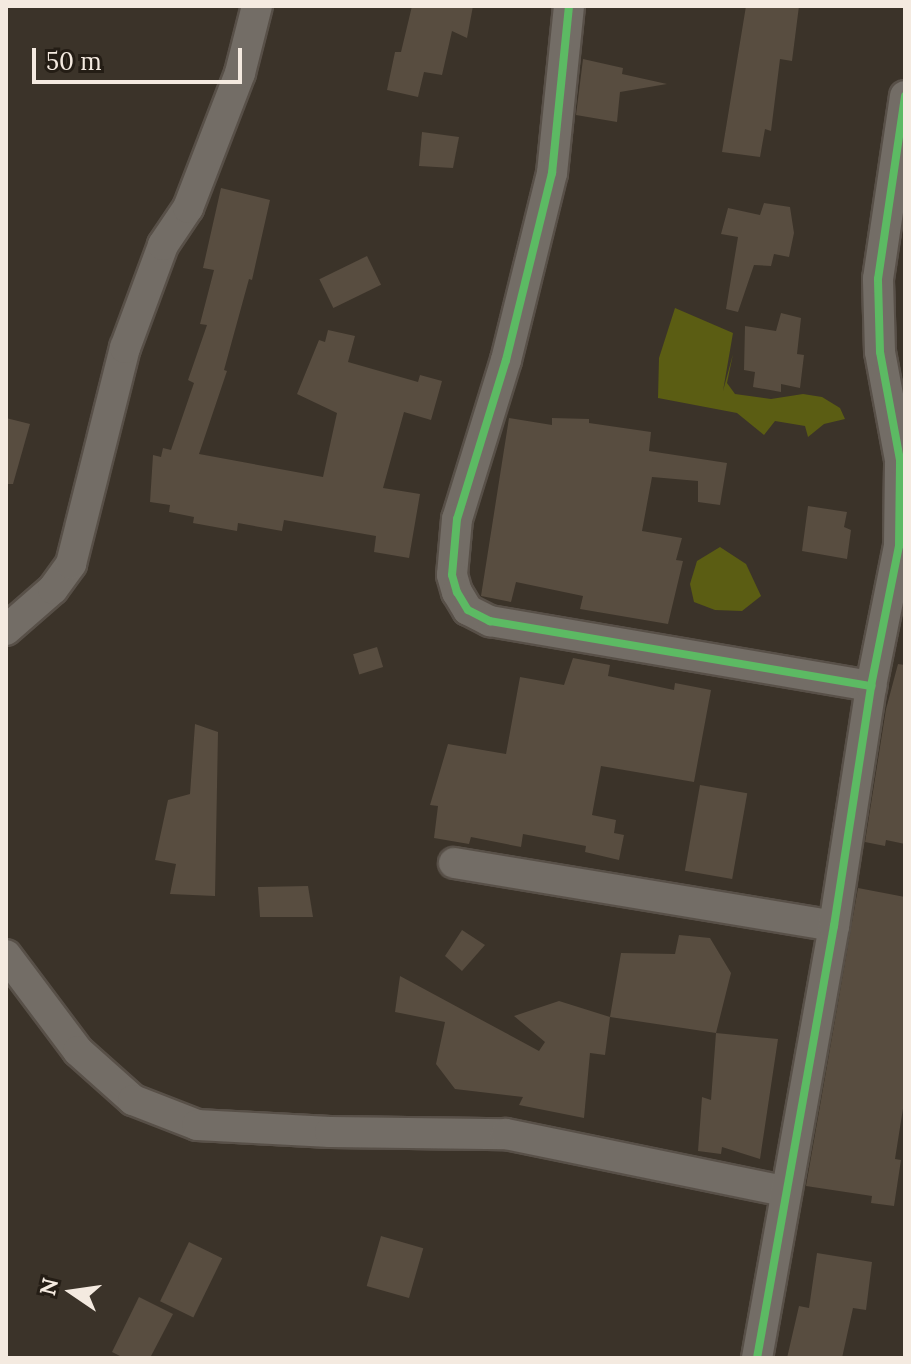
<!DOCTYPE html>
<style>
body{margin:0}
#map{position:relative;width:911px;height:1364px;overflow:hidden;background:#3b3329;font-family:Lora,serif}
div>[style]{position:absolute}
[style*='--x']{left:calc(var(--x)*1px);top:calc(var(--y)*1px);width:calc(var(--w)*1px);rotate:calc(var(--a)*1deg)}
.forest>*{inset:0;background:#5b5d13}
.building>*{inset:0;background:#584d40;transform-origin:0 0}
.roads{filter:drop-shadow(2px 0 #585048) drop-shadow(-2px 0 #585048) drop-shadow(0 2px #585048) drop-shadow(0 -2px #585048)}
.minor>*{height:30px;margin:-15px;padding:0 15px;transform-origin:15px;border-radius:15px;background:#736d66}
.cycleway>*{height:8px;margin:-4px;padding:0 4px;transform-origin:4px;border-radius:4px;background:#5cba63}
span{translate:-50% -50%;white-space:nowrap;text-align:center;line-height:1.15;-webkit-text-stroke:7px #241d15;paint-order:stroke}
.frame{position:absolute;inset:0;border:8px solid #f4eae0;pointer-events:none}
.north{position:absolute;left:32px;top:1252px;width:80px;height:80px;-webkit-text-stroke:6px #241d15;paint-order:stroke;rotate:283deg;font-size:22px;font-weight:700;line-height:32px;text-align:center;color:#f4eae0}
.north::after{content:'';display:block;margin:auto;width:28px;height:36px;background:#f4eae0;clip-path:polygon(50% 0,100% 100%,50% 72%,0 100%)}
.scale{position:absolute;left:32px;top:48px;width:210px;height:36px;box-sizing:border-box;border:4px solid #f4eae0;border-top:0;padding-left:10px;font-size:24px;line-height:28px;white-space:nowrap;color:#f4eae0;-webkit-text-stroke:6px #241d15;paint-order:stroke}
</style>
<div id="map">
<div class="forest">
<div style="clip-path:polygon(675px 308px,733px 333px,723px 391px,733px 354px,727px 383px,735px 394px,771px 399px,803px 394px,822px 397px,840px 408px,845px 419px,824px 424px,808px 437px,805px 426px,775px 421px,764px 435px,737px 413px,658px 398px,659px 358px)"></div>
<div style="clip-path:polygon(720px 547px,746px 564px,761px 596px,742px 611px,715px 610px,694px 602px,690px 584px,697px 561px)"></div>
</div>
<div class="building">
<div style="clip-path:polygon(412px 6px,473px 6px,467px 38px,452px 31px,442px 75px,424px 72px,418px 97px,387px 90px,395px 52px,401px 52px)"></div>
<div style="clip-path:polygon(746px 6px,799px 6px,792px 61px,780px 59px,771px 131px,765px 129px,760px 157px,722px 152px)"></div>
<div style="clip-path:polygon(583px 59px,623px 68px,622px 74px,667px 84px,620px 92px,617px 122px,576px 115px)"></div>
<div style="clip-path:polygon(422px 132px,459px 137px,453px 168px,419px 166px)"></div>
<div style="clip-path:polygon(221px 188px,270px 200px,252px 280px,249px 279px,224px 370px,227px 371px,199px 454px,323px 477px,337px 413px,297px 394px,319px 340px,325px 342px,328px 330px,355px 336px,348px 362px,418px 382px,420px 375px,442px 381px,431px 420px,404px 412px,383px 488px,420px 494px,409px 558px,374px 552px,376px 536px,284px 520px,282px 531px,238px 523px,237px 531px,193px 523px,194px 517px,169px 512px,170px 505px,150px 502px,153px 455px,161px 457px,163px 448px,171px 450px,194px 383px,188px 380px,207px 325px,200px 324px,214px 270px,203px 268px)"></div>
<div style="clip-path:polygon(764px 203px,790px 207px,794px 233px,789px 257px,774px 254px,771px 266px,754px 265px,738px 312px,726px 309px,738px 237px,721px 234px,728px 208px,760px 215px)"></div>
<div style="left:367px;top:256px;width:32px;height:53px;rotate:64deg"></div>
<div style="clip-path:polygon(781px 313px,801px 318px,797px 354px,804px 355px,800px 388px,781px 384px,781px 392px,753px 387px,755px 372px,744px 370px,745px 326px,776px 331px)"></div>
<div style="clip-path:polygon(6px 418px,30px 424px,13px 484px,6px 484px)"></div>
<div style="clip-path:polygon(509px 418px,552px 425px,552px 418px,589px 419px,589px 423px,651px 432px,649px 451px,727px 463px,720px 505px,698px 502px,698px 481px,652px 477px,642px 531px,682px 538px,676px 560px,683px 561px,668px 624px,580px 609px,583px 596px,516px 582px,511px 602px,481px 596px)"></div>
<div style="clip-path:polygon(808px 506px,847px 512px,844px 527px,851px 530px,847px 559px,802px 551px)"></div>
<div style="left:377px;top:647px;width:21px;height:25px;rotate:73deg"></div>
<div style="clip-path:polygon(573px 658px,610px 665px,608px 676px,674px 690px,675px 683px,711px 690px,694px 782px,601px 766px,592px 815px,616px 820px,614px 833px,624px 835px,619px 860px,585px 852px,586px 846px,523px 834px,521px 847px,471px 837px,469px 844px,434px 838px,438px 806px,430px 805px,448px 744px,506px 754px,520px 677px,564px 685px)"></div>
<div style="clip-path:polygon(898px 664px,905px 665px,905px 844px,886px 840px,885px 846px,865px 842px,886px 709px)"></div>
<div style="clip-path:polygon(195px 724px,218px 732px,215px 896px,170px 894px,176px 864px,155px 860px,168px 800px,190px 794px)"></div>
<div style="left:700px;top:785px;width:48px;height:87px;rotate:10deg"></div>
<div style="clip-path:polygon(308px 886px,313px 917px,260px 917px,258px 887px)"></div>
<div style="clip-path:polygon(858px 888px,905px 897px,905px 1096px,895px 1159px,901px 1160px,894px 1206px,871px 1203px,872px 1196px,806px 1186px)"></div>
<div style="clip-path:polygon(462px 930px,485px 945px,462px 971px,445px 956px)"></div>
<div style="clip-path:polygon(679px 935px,710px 938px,731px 973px,716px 1033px,610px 1017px,621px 953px,675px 954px)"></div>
<div style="clip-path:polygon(400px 976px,539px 1051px,545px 1042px,514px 1016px,559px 1001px,610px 1017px,605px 1055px,590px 1053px,584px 1118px,519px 1105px,523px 1097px,455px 1089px,436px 1064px,445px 1022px,395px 1012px)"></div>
<div style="clip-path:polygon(716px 1033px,778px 1039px,760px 1159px,722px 1147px,721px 1154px,698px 1151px,702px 1097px,711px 1100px)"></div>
<div style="left:381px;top:1236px;width:44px;height:52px;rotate:16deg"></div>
<div style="left:189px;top:1242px;width:37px;height:66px;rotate:26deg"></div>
<div style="clip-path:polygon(817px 1253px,872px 1262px,866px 1310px,853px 1308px,842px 1358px,787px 1358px,799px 1306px,809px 1308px)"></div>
<div style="clip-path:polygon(139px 1297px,173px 1314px,150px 1358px,124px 1358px,112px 1352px)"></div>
</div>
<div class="roads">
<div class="minor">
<div style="--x:569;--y:6;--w:168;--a:95.8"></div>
<div style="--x:552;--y:173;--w:193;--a:103.8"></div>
<div style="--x:506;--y:360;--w:166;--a:107.1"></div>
<div style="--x:457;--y:519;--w:56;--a:95.1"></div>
<div style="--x:452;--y:575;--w:18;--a:74"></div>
<div style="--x:457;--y:592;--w:21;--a:59"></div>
<div style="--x:468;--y:610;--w:25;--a:27"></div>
<div style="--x:490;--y:621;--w:387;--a:9.7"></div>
<div style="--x:6;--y:630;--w:62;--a:-41.1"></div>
<div style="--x:53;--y:589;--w:31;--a:-54"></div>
<div style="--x:71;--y:564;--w:223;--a:-76"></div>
<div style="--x:125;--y:348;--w:110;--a:-69.7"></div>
<div style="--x:163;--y:245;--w:45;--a:-56"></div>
<div style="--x:188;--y:208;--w:145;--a:-68.9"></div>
<div style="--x:240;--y:73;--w:69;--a:-75.8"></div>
<div style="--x:454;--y:863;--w:385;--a:9.4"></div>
<div style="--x:6;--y:955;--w:120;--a:53.1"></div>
<div style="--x:78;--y:1051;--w:74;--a:41.7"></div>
<div style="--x:133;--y:1100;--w:69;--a:21.3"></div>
<div style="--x:197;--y:1125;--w:133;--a:3"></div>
<div style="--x:330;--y:1132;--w:176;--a:0.7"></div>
<div style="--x:506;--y:1134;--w:284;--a:11.6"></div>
<div style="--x:757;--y:1358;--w:439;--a:-79.9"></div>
<div style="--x:834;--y:926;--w:243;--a:-81.2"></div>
<div style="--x:871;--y:686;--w:143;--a:-78.7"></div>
<div style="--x:899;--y:546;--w:86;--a:-89.3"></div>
<div style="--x:900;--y:460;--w:110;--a:-100.5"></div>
<div style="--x:880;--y:352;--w:73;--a:-91.6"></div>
<div style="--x:878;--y:279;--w:185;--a:-81.6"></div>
</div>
</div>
<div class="cycleway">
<div style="--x:569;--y:6;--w:168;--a:95.8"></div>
<div style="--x:552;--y:173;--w:193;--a:103.8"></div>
<div style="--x:506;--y:360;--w:166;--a:107.1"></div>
<div style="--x:457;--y:519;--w:56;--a:95.1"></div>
<div style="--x:452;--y:575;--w:18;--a:74"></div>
<div style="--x:457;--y:592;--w:21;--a:59"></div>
<div style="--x:468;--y:610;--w:25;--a:27"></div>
<div style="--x:490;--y:621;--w:387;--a:9.7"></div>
<div style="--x:757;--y:1358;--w:439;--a:-79.9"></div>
<div style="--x:834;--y:926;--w:243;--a:-81.2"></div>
<div style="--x:871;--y:686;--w:143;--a:-78.7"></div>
<div style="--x:899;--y:546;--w:86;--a:-89.3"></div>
<div style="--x:900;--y:460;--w:110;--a:-100.5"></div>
<div style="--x:880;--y:352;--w:73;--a:-91.6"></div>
<div style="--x:878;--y:279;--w:185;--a:-81.6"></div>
</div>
<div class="frame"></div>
<div class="north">N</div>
<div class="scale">50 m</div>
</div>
